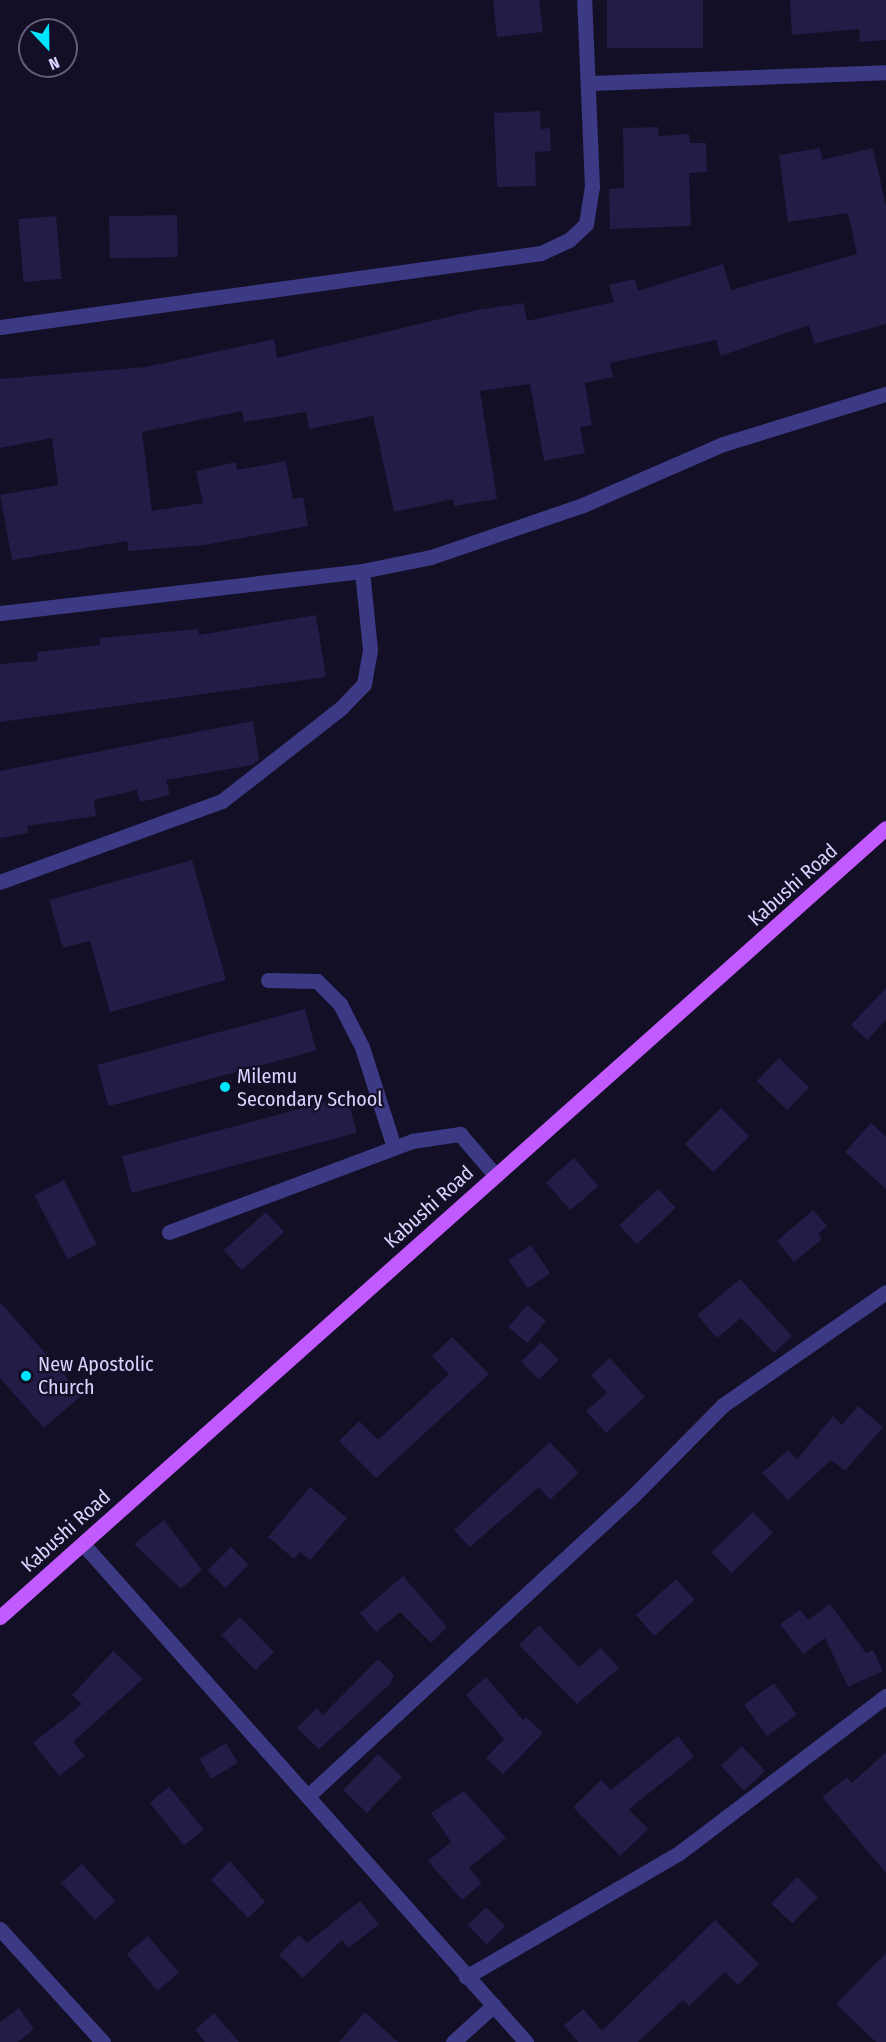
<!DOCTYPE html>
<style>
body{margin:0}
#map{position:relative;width:886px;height:2042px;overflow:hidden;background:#130f26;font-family:"Fira Sans Condensed",sans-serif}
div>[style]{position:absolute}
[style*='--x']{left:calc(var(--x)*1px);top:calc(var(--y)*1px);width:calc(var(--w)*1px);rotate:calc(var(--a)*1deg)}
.building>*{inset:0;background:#241b47;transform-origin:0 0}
.minor>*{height:15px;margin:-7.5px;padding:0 7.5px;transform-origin:7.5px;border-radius:7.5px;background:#3d3a85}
.major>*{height:15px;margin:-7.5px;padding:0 7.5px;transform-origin:7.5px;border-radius:7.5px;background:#c25bff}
.dots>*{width:16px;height:16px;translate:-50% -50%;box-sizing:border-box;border:3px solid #130f26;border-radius:50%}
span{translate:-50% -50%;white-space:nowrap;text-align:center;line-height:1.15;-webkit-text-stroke:4.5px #130f26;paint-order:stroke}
.street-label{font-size:20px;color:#d9d4ff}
.poi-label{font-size:20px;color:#d9d4ff}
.left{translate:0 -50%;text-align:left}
.north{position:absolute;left:18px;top:18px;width:60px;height:60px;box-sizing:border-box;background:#130f26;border:2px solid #625e7d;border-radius:50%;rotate:158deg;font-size:16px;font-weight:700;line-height:24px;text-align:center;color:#d9d4ff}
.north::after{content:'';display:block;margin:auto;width:21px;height:27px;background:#00e5ff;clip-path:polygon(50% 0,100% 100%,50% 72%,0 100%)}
</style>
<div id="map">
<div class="building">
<div style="clip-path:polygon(493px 0,539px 0,543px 32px,497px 37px)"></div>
<div style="left:607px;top:0;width:96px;height:48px"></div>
<div style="clip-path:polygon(790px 0,886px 0,886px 40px,860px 42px,859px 29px,792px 35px)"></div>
<div style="clip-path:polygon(540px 111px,541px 129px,550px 128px,551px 151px,535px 152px,536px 186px,497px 187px,494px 113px)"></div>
<div style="clip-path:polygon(658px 127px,659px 136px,689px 134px,690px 143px,706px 143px,707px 172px,689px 173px,691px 226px,610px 229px,609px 189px,624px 188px,623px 128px)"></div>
<div style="clip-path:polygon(820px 148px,822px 160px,873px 148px,886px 206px,886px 324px,814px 344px,809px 325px,721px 356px,716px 340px,610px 363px,613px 377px,585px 383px,592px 425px,580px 427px,585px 453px,544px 461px,530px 384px,480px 391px,497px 499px,454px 506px,453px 499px,394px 512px,373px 416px,309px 429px,306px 412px,244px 422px,242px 411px,142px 432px,152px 511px,203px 503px,196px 471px,236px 462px,237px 470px,286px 461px,293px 499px,303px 497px,308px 526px,204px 545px,128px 551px,127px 541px,12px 560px,0 495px,58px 485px,52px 438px,0 448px,0 379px,146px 367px,274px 339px,277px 358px,477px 310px,524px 303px,527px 321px,614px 302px,609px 285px,635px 279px,638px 291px,723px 264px,731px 290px,857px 254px,848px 213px,788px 222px,779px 155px)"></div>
<div style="left:177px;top:215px;width:42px;height:68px;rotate:89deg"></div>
<div style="left:56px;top:216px;width:63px;height:38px;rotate:85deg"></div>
<div style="clip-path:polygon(316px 615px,326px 677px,0 722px,0 664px,38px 661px,37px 652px,100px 645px,99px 638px,198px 629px,199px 635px)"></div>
<div style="clip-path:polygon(253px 721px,259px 760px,252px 765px,166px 780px,170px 795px,140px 802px,137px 790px,94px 800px,96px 816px,27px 826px,28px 833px,0 838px,0 771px)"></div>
<div style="clip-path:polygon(192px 860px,226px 980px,110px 1012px,90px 941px,63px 948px,49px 900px)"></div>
<div style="clip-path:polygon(886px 988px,886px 1020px,867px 1040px,851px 1025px)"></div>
<div style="left:305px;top:1009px;width:43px;height:215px;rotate:75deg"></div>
<div style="left:779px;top:1058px;width:42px;height:32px;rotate:44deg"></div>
<div style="left:347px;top:1096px;width:38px;height:233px;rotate:75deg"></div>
<div style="left:721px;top:1108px;width:40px;height:51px;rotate:45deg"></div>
<div style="clip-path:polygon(871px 1123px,886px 1137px,886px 1189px,845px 1152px)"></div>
<div style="left:574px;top:1158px;width:37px;height:37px;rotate:49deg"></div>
<div style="left:64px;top:1180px;width:72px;height:33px;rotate:63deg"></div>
<div style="left:658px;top:1189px;width:26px;height:53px;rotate:47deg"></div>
<div style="clip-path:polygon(813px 1210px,827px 1226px,818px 1234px,822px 1239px,794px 1262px,777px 1241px)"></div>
<div style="left:266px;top:1212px;width:27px;height:57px;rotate:48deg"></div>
<div style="left:531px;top:1245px;width:34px;height:27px;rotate:56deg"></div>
<div style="clip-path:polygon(740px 1279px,792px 1336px,774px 1353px,741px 1318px,717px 1338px,697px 1315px)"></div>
<div style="clip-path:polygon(0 1302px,82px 1395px,44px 1428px,0 1378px)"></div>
<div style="left:527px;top:1305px;width:25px;height:29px;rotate:40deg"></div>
<div style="clip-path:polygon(452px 1337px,489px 1374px,376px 1478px,339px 1441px,359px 1421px,378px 1440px,449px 1374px,432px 1356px)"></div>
<div style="left:541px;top:1342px;width:25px;height:28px;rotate:45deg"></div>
<div style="clip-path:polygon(610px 1358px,645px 1397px,606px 1433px,586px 1411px,607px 1393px,591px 1375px)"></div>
<div style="clip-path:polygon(858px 1406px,883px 1427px,845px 1471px,831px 1460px,788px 1500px,762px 1473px,788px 1450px,797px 1459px,833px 1416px,842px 1425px)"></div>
<div style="clip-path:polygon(550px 1442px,579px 1473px,550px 1500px,539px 1487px,470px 1547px,454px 1530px)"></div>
<div style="clip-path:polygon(310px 1487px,347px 1518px,310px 1560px,300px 1552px,294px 1559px,268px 1537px)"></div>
<div style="left:753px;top:1512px;width:29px;height:58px;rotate:46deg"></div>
<div style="clip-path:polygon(164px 1520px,202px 1570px,181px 1589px,134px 1544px)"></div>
<div style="left:231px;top:1547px;width:25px;height:33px;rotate:45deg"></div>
<div style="clip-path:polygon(403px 1576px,447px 1627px,431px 1643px,400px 1612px,376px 1632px,360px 1613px)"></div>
<div style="left:676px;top:1579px;width:28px;height:54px;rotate:48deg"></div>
<div style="clip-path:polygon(830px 1604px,866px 1653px,873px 1650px,883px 1671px,848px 1687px,825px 1638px,803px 1654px,780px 1624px,800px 1610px,808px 1620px)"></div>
<div style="left:240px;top:1617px;width:49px;height:26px;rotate:46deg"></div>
<div style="clip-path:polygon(539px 1625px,579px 1667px,601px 1648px,619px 1668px,577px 1704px,519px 1645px)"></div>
<div style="clip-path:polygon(113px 1651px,143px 1679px,73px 1742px,85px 1756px,59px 1776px,33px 1743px,82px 1704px,72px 1695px)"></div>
<div style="clip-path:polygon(378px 1659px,394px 1675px,390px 1684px,319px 1749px,297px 1728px,317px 1708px,323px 1715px)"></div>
<div style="clip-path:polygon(486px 1677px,523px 1720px,526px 1717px,543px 1733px,503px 1774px,486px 1758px,504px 1739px,466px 1695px)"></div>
<div style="left:774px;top:1683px;width:39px;height:37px;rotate:54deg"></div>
<div style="clip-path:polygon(678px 1736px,694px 1757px,629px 1809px,648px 1829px,620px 1856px,573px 1807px,601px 1780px,611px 1790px)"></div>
<div style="left:226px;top:1743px;width:23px;height:31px;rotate:59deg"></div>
<div style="left:742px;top:1746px;width:34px;height:29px;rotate:47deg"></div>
<div style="clip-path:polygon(886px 1752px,886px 1873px,822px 1797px,847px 1777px,852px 1783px)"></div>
<div style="left:378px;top:1754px;width:33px;height:50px;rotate:44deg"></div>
<div style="left:169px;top:1787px;width:55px;height:25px;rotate:51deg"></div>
<div style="clip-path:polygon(464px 1791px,506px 1838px,469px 1868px,482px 1883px,462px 1900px,428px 1861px,451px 1842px,431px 1813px)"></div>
<div style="clip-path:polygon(230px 1861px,265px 1902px,248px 1918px,211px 1880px)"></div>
<div style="left:82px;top:1864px;width:50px;height:28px;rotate:48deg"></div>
<div style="left:797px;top:1877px;width:29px;height:37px;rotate:44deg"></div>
<div style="clip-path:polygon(360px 1901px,379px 1924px,349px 1948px,342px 1940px,303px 1978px,279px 1955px,299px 1935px,307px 1943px)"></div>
<div style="left:486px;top:1907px;width:27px;height:26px;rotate:45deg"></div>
<div style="clip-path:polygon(715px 1920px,759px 1964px,738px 1985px,725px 1972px,689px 2006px,683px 2000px,638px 2042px,578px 2042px,564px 2025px,583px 2009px,602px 2031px)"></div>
<div style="left:148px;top:1936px;width:48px;height:28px;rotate:50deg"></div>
<div style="clip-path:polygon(886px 1953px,886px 2042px,876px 2042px,836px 2004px)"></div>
<div style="clip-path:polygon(19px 2008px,34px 2029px,18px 2042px,0 2042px,0 2022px)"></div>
<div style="clip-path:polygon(365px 2012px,398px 2042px,339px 2042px)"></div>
<div style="clip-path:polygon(214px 2013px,239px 2042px,205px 2042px,195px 2030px)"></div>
</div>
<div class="minor">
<div style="--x:590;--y:83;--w:296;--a:-2.1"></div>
<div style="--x:0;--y:327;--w:546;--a:-7.79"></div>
<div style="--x:541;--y:253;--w:31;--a:-25"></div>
<div style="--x:569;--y:240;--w:23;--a:-43"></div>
<div style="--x:586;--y:224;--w:37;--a:-81"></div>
<div style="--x:592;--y:187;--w:187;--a:-92.4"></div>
<div style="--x:362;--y:571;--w:70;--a:-11.5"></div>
<div style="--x:431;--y:557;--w:161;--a:-18.9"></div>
<div style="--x:583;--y:505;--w:153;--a:-23.5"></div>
<div style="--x:723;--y:444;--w:170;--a:-17.1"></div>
<div style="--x:0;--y:613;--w:364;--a:-6.6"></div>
<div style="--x:362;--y:571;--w:79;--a:84.2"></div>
<div style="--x:370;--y:650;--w:35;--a:100"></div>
<div style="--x:364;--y:684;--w:33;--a:134"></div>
<div style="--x:341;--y:708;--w:151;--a:142"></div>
<div style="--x:222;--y:801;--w:236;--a:160"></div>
<div style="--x:268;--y:980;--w:49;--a:1.2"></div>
<div style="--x:317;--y:981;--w:33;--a:45"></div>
<div style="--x:340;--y:1004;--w:48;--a:62.9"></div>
<div style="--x:362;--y:1047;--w:105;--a:72.3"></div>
<div style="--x:169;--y:1232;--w:259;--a:-20.5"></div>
<div style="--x:412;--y:1141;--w:49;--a:-8.3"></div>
<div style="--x:460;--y:1134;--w:55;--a:49.4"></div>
<div style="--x:83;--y:1544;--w:667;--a:48.35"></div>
<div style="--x:310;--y:1794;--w:439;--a:-42.7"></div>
<div style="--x:633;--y:1496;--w:128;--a:-45.3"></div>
<div style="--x:723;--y:1405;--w:198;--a:-34.7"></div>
<div style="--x:0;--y:1929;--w:153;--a:47.7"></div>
<div style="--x:466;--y:1977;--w:246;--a:-30.2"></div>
<div style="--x:679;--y:1853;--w:260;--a:-37.2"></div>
<div style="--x:453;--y:2042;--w:55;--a:-42.1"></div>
</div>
<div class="major">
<div style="--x:0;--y:1617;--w:1186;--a:-41.69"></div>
</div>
<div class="dots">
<div style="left:225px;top:1087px;background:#00e5ff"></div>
<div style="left:26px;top:1376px;background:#00e5ff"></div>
</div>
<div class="street-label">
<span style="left:793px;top:885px;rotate:-42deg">Kabushi Road</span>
<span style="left:429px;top:1207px;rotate:-42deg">Kabushi Road</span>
<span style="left:66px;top:1531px;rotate:-42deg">Kabushi Road</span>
</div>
<div class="poi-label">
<span class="left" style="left:237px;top:1088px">Milemu<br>Secondary School</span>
<span class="left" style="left:38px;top:1376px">New Apostolic<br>Church</span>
</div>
<div class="north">N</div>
</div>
